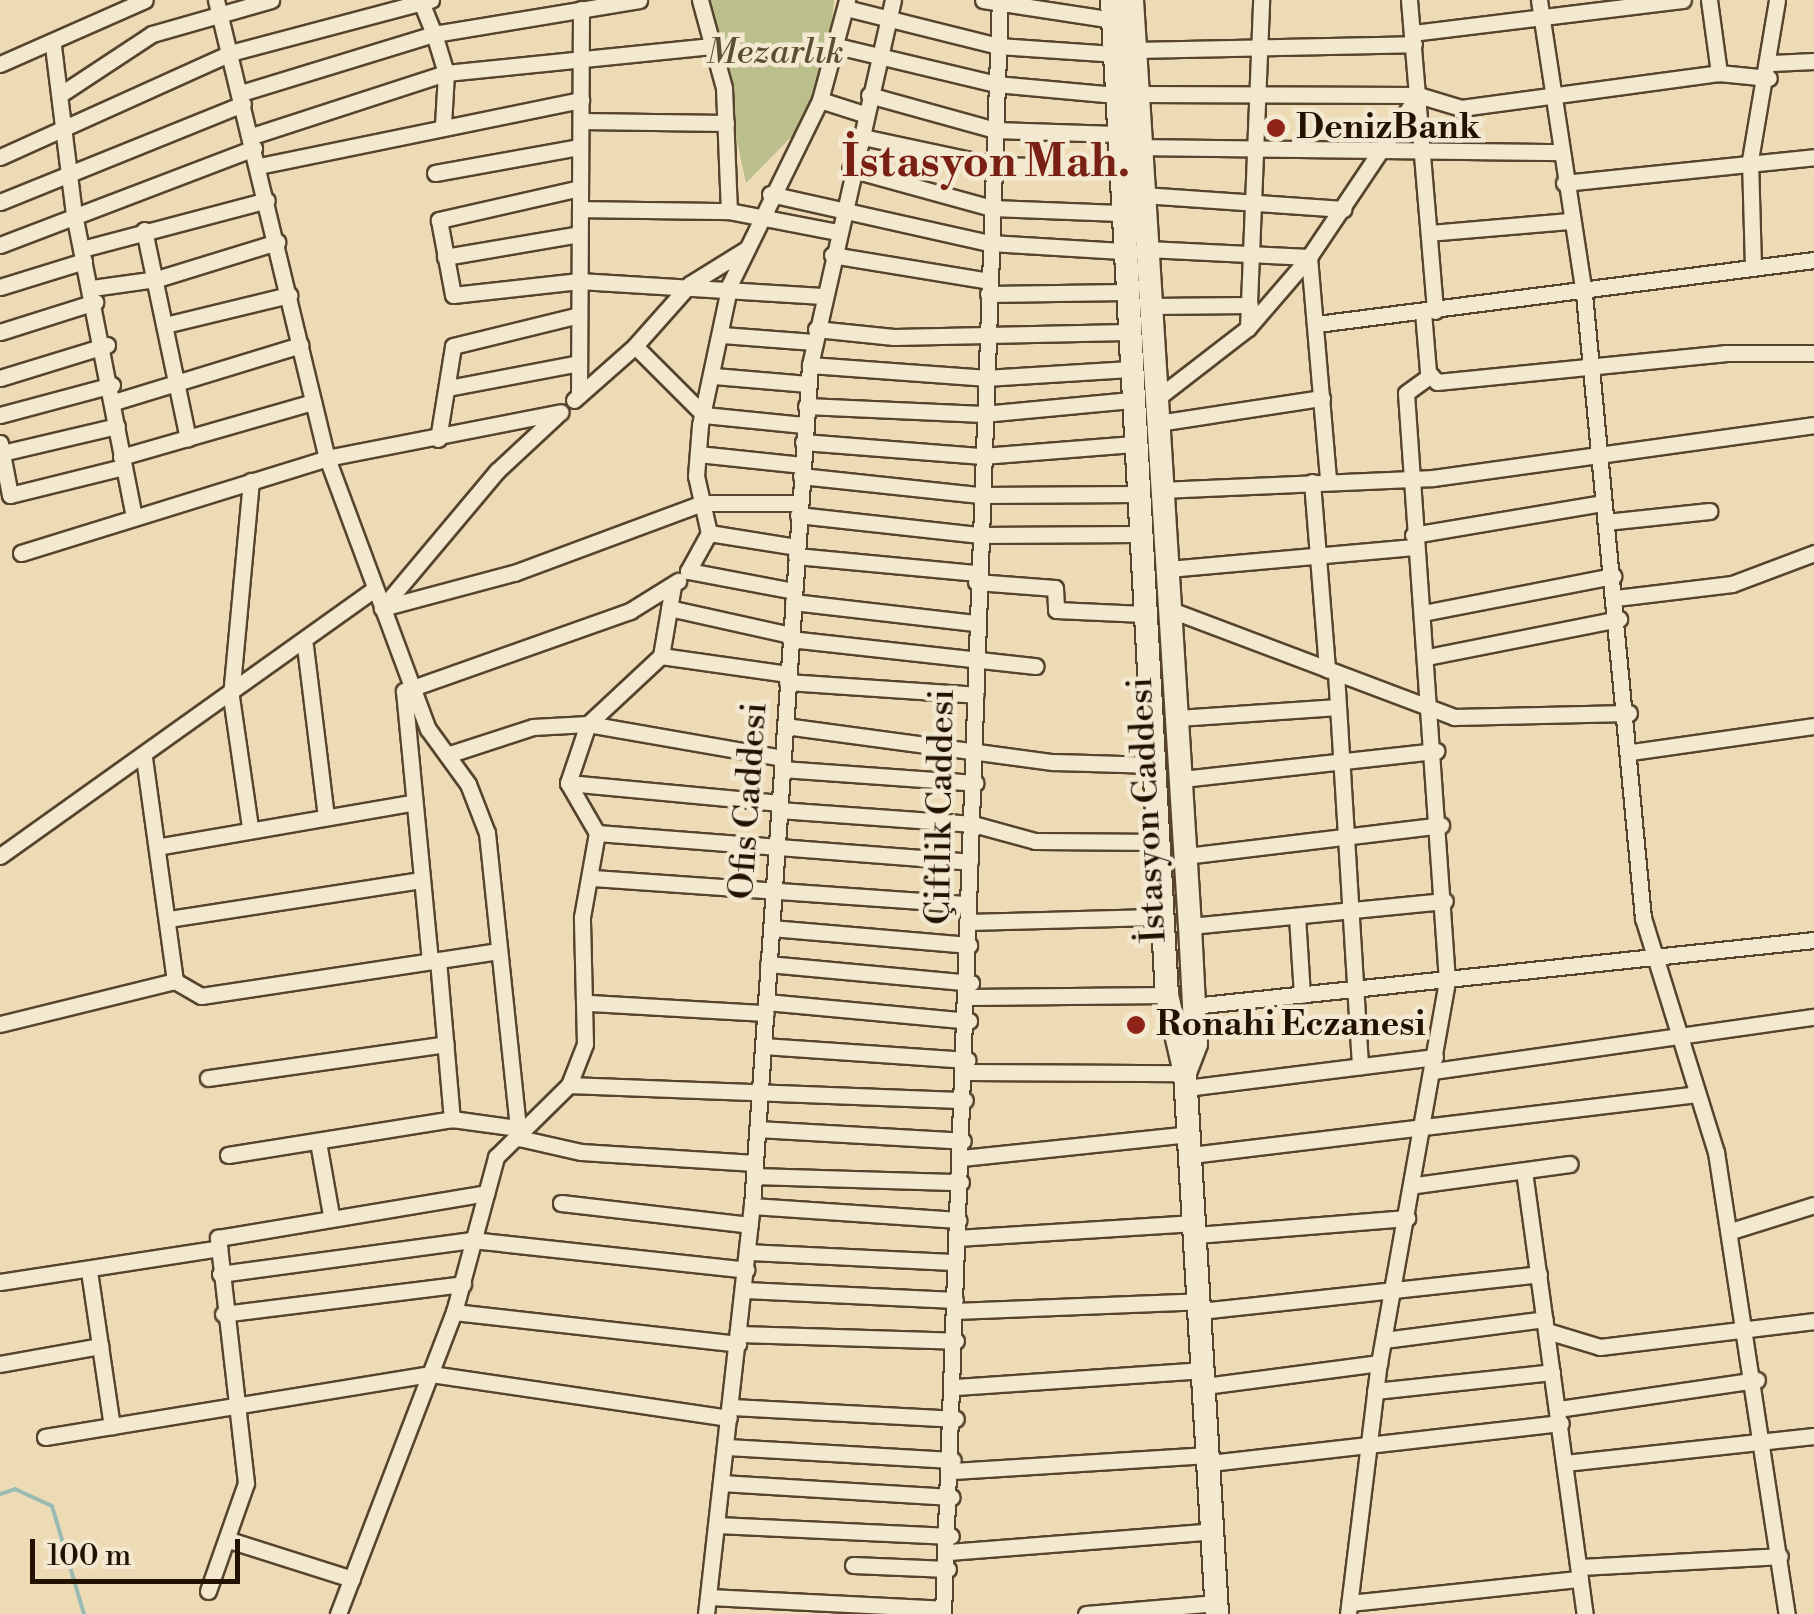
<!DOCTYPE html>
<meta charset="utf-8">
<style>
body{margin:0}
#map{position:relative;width:1814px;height:1614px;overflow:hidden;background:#eddbb6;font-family:"Libre Bodoni",serif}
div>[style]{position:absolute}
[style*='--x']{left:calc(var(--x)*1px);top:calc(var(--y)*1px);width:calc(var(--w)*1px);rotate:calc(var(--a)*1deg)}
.green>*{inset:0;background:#bbbf8c}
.stream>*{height:4px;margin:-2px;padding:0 2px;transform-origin:2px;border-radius:2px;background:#99bbb2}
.roads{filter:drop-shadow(2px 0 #56442e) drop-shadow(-2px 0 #56442e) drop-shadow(0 2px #56442e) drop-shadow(0 -2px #56442e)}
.street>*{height:15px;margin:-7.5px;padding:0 7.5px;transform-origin:7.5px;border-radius:7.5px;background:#f3e8d0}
.secondary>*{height:22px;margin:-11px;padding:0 11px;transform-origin:11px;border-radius:11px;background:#f3e8d0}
.dots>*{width:28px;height:28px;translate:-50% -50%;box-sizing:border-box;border:5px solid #f3e8d0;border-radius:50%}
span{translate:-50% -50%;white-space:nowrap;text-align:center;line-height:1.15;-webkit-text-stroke:9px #f3e8d0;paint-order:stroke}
.park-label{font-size:35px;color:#594f31;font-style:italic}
.poi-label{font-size:35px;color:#241200;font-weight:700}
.left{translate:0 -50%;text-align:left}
.street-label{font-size:35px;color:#241200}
.district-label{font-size:45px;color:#7a1f14;font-weight:700}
.scale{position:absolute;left:30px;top:1539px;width:210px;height:45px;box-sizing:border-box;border:5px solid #241200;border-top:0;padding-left:12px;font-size:30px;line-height:35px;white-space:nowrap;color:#241200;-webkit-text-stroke:8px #f3e8d0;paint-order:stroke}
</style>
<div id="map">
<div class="green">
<div style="clip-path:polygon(707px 0,834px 0,828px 60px,796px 132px,746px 183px)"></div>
</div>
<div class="stream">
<div style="--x:0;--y:1494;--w:16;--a:-18"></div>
<div style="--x:15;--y:1489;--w:41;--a:24.7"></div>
<div style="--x:52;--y:1506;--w:113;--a:73.5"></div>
</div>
<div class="roads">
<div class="street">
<div style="--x:216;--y:0;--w:471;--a:76.4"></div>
<div style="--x:327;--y:458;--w:289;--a:69.6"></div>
<div style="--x:428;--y:729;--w:68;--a:54"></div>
<div style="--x:468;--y:784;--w:53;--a:68.8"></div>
<div style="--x:487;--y:833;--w:307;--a:84"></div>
<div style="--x:519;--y:1138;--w:64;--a:12.7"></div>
<div style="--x:581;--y:1152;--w:174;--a:3.6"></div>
<div style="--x:700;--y:0;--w:91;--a:74.7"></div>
<div style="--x:724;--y:88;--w:123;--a:87.7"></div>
<div style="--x:729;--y:211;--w:110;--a:11"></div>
<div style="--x:983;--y:0;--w:132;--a:8.7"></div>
<div style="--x:1409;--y:0;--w:312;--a:85.2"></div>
<div style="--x:1539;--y:0;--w:297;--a:81.3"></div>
<div style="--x:1584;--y:294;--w:627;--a:84.6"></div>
<div style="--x:1643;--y:918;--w:245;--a:72.7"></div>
<div style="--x:1716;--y:1152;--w:467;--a:81.3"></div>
<div style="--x:1709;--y:0;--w:74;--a:82.2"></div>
<div style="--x:846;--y:8;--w:157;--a:14"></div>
<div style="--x:998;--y:46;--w:116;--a:3.9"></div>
<div style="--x:1413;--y:33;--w:272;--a:-7"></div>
<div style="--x:53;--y:46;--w:169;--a:82.9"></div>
<div style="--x:74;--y:214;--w:309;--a:78.8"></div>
<div style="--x:841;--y:47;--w:159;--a:13.4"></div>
<div style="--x:996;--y:84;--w:120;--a:5.3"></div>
<div style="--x:1134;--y:50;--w:280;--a:-1.2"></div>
<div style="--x:1772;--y:63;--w:42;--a:-2.7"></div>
<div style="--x:0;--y:64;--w:158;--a:-23.8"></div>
<div style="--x:241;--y:93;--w:202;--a:-17"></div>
<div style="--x:434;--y:34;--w:37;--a:-112"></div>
<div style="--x:61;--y:94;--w:109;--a:-33.4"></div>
<div style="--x:152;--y:34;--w:124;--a:-15.9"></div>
<div style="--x:1137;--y:94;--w:281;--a:0.2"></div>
<div style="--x:1418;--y:95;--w:45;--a:16.8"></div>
<div style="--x:1461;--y:108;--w:260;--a:-7.7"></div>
<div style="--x:1719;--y:73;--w:50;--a:5.7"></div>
<div style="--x:869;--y:95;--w:131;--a:15.5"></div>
<div style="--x:995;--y:130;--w:121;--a:1.9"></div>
<div style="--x:820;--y:100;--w:46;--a:17.7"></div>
<div style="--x:581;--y:121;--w:145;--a:0.8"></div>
<div style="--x:443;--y:125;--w:52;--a:-86.7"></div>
<div style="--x:446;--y:73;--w:41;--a:-107.1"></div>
<div style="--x:434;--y:34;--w:208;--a:-9.4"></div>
<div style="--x:252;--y:136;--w:204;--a:-18"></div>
<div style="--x:446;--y:73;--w:267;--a:-5.8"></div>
<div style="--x:858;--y:136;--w:138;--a:12.1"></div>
<div style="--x:993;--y:165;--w:124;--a:1.4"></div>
<div style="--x:1140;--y:147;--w:420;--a:0.7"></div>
<div style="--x:0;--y:157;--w:252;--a:-24.3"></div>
<div style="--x:230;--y:53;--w:208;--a:-14.8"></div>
<div style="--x:259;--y:166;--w:329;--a:-11.6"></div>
<div style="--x:850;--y:169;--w:147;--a:15.4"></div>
<div style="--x:992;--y:208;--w:128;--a:2.2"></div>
<div style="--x:435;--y:173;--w:147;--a:-10.2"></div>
<div style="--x:1564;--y:183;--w:251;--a:-5.9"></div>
<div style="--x:580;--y:188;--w:145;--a:167.2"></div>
<div style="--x:439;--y:220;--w:76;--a:79.4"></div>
<div style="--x:453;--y:295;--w:127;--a:-6.3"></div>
<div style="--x:579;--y:281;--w:244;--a:3.5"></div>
<div style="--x:770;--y:194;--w:225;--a:12.6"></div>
<div style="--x:990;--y:243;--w:132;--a:3.5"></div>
<div style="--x:1143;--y:195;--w:201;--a:4"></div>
<div style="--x:0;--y:202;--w:262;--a:-22"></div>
<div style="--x:580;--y:209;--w:149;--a:0.8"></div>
<div style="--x:144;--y:230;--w:213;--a:78.1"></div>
<div style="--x:1429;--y:233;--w:142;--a:-4.9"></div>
<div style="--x:0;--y:245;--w:272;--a:-20.9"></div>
<div style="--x:82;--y:249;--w:191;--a:-14.8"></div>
<div style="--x:1147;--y:249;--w:162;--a:2.8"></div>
<div style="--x:1309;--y:257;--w:224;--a:85.1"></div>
<div style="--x:745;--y:250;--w:65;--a:148.3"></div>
<div style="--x:690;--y:284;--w:83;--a:131.6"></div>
<div style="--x:635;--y:346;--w:98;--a:45"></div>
<div style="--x:704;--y:415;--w:100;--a:5.7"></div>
<div style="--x:832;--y:255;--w:159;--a:9.4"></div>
<div style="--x:445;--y:257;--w:136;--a:-9.7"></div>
<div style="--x:1753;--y:267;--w:107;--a:-91.6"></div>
<div style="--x:1750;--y:160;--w:162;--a:-80.4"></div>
<div style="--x:0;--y:287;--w:88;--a:-17.2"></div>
<div style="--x:92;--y:288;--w:66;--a:-7.9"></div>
<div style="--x:157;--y:279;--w:126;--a:-17.1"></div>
<div style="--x:988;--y:294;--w:137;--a:-0.8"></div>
<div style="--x:1150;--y:306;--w:100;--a:-0.6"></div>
<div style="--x:1423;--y:312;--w:60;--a:85.2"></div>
<div style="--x:1428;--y:372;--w:13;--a:48"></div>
<div style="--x:1437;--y:382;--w:289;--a:-5.7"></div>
<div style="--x:1725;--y:353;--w:89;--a:0"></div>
<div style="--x:1317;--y:324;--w:501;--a:-7.34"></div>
<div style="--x:165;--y:325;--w:128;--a:-13.6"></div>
<div style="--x:1248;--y:328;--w:328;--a:-87.7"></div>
<div style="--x:816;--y:329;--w:78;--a:5.9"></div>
<div style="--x:894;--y:337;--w:233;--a:-1.2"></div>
<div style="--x:0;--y:332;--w:100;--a:-17.5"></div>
<div style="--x:722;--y:335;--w:92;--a:4.4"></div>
<div style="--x:810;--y:365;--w:175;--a:4.2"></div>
<div style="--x:985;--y:378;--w:145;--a:-3.6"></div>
<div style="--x:714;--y:376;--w:94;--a:4.9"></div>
<div style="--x:0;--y:378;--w:112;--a:-17.1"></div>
<div style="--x:448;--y:388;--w:133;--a:-10.8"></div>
<div style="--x:579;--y:395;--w:386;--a:-89.7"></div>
<div style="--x:1156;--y:399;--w:116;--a:-37.7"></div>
<div style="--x:1248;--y:328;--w:94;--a:-49.3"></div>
<div style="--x:1309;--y:257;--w:195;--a:-56.1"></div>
<div style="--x:574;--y:400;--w:81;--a:-41.5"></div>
<div style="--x:114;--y:402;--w:195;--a:-17"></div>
<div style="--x:806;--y:406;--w:177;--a:2.6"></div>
<div style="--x:983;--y:414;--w:149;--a:-5.4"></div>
<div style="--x:0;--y:415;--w:116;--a:-15"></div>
<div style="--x:1158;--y:423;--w:166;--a:-8.7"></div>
<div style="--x:438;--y:439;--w:94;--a:-80.8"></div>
<div style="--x:453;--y:346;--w:130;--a:-13.8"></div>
<div style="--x:803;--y:442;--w:180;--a:4.5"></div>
<div style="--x:982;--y:456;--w:152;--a:-4.5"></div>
<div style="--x:0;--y:443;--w:53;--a:79.1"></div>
<div style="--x:10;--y:495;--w:116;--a:-13.9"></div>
<div style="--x:2;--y:453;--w:118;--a:-13.2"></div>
<div style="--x:698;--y:454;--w:105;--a:6"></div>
<div style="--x:121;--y:457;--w:200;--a:-16"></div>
<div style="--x:801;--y:476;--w:180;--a:6.1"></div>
<div style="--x:980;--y:495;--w:157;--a:-0.4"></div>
<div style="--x:1312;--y:482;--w:188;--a:85.4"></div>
<div style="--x:1162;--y:490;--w:271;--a:-2.5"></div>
<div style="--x:1433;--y:478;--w:385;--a:-7.9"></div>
<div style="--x:798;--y:515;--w:181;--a:6.3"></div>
<div style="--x:978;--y:535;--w:161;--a:-0.4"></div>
<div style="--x:1606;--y:522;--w:104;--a:-6.1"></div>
<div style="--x:709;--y:533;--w:88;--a:9.1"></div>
<div style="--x:1413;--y:535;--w:193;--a:-9.6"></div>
<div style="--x:21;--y:553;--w:320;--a:-17.2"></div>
<div style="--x:327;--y:458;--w:238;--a:-11.1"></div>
<div style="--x:796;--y:556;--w:182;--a:5.4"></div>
<div style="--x:1168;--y:569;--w:247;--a:-5.1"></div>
<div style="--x:976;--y:582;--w:79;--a:4.3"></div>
<div style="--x:1055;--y:588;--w:22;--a:87"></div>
<div style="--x:1056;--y:610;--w:88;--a:2.6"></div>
<div style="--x:794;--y:591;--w:108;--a:-169.3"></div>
<div style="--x:688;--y:571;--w:43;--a:-61.1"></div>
<div style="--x:709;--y:533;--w:58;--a:-102.8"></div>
<div style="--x:696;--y:476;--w:51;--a:-85.5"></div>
<div style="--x:700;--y:425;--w:144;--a:-78"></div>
<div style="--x:730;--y:284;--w:205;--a:-63.9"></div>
<div style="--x:820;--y:100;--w:104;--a:-74.9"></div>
<div style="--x:1616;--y:598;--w:117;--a:-6.9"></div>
<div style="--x:1732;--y:584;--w:88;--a:-20.7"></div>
<div style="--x:793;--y:602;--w:183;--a:6.6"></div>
<div style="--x:382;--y:608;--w:137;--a:-14.9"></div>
<div style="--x:514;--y:573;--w:201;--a:-20.4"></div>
<div style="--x:702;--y:503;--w:97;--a:0"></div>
<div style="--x:382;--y:608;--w:179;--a:-50"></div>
<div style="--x:497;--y:471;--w:82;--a:-43"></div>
<div style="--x:669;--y:608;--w:125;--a:12.5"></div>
<div style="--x:1171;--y:610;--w:303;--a:20.7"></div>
<div style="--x:1454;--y:717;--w:175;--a:-1.3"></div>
<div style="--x:1423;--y:613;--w:194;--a:-11"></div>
<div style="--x:790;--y:639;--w:247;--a:6.3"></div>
<div style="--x:305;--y:646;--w:171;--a:83"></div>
<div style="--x:661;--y:656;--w:128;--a:8.1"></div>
<div style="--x:1427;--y:657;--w:196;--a:-11.2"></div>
<div style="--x:1336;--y:673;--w:394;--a:86.5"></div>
<div style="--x:787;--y:682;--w:189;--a:3.9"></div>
<div style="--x:1178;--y:718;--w:160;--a:-3.9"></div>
<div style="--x:785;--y:726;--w:270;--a:7.7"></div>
<div style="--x:1053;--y:762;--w:102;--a:1.7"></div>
<div style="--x:1631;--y:752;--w:185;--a:-8.1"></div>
<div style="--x:447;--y:755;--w:90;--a:-18"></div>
<div style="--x:533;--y:727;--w:55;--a:-3.1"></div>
<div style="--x:588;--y:724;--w:197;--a:9.9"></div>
<div style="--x:782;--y:769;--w:194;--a:4.1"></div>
<div style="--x:1182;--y:779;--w:256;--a:-6.3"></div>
<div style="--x:568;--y:783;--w:213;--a:5.4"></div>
<div style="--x:779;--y:810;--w:195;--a:4.1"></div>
<div style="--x:973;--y:824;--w:64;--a:15.3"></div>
<div style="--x:1035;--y:841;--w:125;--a:0.5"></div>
<div style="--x:250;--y:827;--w:132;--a:-98.3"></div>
<div style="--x:231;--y:696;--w:216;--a:-84.7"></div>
<div style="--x:597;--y:833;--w:374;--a:4.4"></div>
<div style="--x:162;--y:846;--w:253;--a:-9.8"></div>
<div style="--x:0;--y:856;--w:460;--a:-35.5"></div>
<div style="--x:1186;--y:856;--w:257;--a:-6.9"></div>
<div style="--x:593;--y:878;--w:376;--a:4"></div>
<div style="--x:1297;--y:916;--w:79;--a:86.4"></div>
<div style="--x:169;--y:919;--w:254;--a:-8.8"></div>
<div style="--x:968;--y:922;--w:196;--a:-1.5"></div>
<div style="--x:1190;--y:926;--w:256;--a:-5.6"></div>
<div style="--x:771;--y:928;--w:199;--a:4.9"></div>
<div style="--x:438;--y:960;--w:160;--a:85"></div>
<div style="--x:430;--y:961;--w:271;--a:-95.5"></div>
<div style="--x:404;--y:691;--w:240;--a:-19.5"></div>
<div style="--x:630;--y:611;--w:57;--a:-32"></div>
<div style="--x:768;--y:964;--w:204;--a:5.3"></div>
<div style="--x:175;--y:981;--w:30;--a:30"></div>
<div style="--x:201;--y:996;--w:301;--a:-8.6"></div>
<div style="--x:970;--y:997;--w:197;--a:-0.6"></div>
<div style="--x:766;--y:1002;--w:204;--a:5.3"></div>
<div style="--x:590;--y:1003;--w:176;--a:3.3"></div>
<div style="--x:1193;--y:1006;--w:624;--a:-6.07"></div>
<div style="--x:0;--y:1024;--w:180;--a:-13.8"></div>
<div style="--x:175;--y:981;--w:225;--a:-97.9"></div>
<div style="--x:763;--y:1046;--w:205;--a:3.9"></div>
<div style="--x:1433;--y:1071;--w:385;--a:-8.1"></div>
<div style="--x:967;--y:1072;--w:218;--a:0.3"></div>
<div style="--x:208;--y:1078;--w:240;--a:-8.1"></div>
<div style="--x:569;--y:1085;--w:396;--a:2.2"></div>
<div style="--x:1186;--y:1088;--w:251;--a:-7.1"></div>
<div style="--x:757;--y:1129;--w:206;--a:3.3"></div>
<div style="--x:318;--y:1142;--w:74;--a:79.9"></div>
<div style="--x:228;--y:1155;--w:227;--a:-9.1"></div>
<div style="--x:452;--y:1119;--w:67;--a:7.8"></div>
<div style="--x:1191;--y:1155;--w:510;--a:-6.87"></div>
<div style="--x:962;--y:1158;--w:228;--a:-6"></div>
<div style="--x:1524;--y:1171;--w:447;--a:82.2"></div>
<div style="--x:754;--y:1176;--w:207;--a:1.7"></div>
<div style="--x:1416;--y:1185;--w:155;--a:-7.8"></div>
<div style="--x:561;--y:1203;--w:190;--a:6.6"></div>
<div style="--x:752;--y:1206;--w:207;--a:3.9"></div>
<div style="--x:1731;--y:1231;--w:87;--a:-17.4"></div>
<div style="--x:1196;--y:1235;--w:212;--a:-4.6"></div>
<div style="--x:957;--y:1238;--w:238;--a:-3.6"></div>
<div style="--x:748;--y:1252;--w:207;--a:2.8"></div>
<div style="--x:89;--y:1271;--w:157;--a:81.6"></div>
<div style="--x:220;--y:1274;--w:254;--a:-7.7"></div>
<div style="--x:472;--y:1240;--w:276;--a:6.2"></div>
<div style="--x:0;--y:1282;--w:222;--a:-8.8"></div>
<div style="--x:745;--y:1290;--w:210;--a:2.7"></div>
<div style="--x:955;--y:1311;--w:245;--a:-2.3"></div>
<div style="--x:1200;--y:1311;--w:341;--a:-6.2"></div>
<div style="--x:454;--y:1312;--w:286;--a:6.4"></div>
<div style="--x:223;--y:1314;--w:242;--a:-7.1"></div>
<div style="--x:1547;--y:1331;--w:55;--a:16.8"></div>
<div style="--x:1600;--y:1347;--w:216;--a:-6.9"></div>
<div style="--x:739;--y:1334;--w:217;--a:1.8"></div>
<div style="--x:1384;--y:1340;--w:162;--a:-7.4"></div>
<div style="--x:0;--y:1364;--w:102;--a:-10.2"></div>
<div style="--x:1205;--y:1386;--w:176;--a:-7.5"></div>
<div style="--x:956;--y:1387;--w:249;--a:-3.9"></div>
<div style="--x:1375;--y:1391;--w:178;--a:-6.1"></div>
<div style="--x:730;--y:1407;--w:226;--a:3"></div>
<div style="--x:1558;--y:1409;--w:201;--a:-8.3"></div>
<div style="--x:45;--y:1437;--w:391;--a:-9.3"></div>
<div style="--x:431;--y:1374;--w:301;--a:8.4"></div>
<div style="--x:726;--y:1447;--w:227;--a:3.3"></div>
<div style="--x:1210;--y:1463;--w:353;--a:-6.5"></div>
<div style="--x:1565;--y:1463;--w:250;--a:-6.2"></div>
<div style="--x:953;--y:1471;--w:256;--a:-3.6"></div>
<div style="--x:721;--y:1483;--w:231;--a:3.5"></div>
<div style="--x:717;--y:1525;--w:234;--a:2.7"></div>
<div style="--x:229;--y:1540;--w:129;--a:17.6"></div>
<div style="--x:949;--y:1552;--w:265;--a:-4.5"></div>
<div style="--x:853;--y:1565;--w:95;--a:2.4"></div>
<div style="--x:1579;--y:1567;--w:201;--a:-3.1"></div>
<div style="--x:208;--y:1591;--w:114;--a:-70.6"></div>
<div style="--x:246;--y:1483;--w:247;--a:-96.5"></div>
<div style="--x:218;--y:1238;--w:272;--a:-9.5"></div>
<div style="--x:709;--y:1597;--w:234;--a:2.9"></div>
<div style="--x:1350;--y:1603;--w:231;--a:-6"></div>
<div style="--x:338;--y:1614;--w:324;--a:-69"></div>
<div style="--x:454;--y:1312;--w:161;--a:-74.8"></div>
<div style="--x:496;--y:1157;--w:103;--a:-44.6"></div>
<div style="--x:569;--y:1085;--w:44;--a:-68.7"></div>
<div style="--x:585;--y:1044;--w:127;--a:-91.4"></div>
<div style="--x:582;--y:917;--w:85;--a:-79.9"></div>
<div style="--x:597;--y:833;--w:58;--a:-120.1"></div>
<div style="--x:568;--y:783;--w:62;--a:-71.3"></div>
<div style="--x:588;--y:724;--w:100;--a:-43"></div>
<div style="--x:661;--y:656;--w:71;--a:-80.3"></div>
<div style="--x:706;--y:1614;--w:411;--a:-83.6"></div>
<div style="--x:752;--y:1206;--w:843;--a:-86.05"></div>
<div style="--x:810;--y:365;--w:374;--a:-77.2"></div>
<div style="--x:943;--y:1614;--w:1615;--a:-87.98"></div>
<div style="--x:1086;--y:1614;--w:130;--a:-4.8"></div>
<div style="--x:1348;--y:1614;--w:253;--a:-83"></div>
<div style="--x:1379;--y:1363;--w:388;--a:-79.9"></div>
<div style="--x:1447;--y:981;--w:589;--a:-93.99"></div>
<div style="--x:1406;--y:393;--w:29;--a:-36"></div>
</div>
<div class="secondary">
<div style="--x:1112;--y:0;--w:997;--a:86.84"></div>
<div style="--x:1167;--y:995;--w:80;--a:77"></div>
<div style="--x:1132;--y:0;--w:928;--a:86.42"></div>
<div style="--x:1190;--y:926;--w:118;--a:87.1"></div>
<div style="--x:1196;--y:1044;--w:31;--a:111"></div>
<div style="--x:1185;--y:1073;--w:542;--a:86.61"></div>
</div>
</div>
<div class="dots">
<div style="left:1276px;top:128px;background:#8f2418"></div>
<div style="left:1136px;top:1025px;background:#8f2418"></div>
</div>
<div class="park-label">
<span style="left:775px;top:53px">Mezarlık</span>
</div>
<div class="poi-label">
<span class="left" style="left:1296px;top:128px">DenizBank</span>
<span class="left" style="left:1156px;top:1025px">Ronahi Eczanesi</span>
</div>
<div class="street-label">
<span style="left:749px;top:801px;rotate:-86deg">Ofis Caddesi</span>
<span style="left:941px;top:807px;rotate:-89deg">Çiftlik Caddesi</span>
<span style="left:1148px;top:810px;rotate:-93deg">İstasyon Caddesi</span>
</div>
<div class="district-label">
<span style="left:986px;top:163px">İstasyon Mah.</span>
</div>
<div class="scale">100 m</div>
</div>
